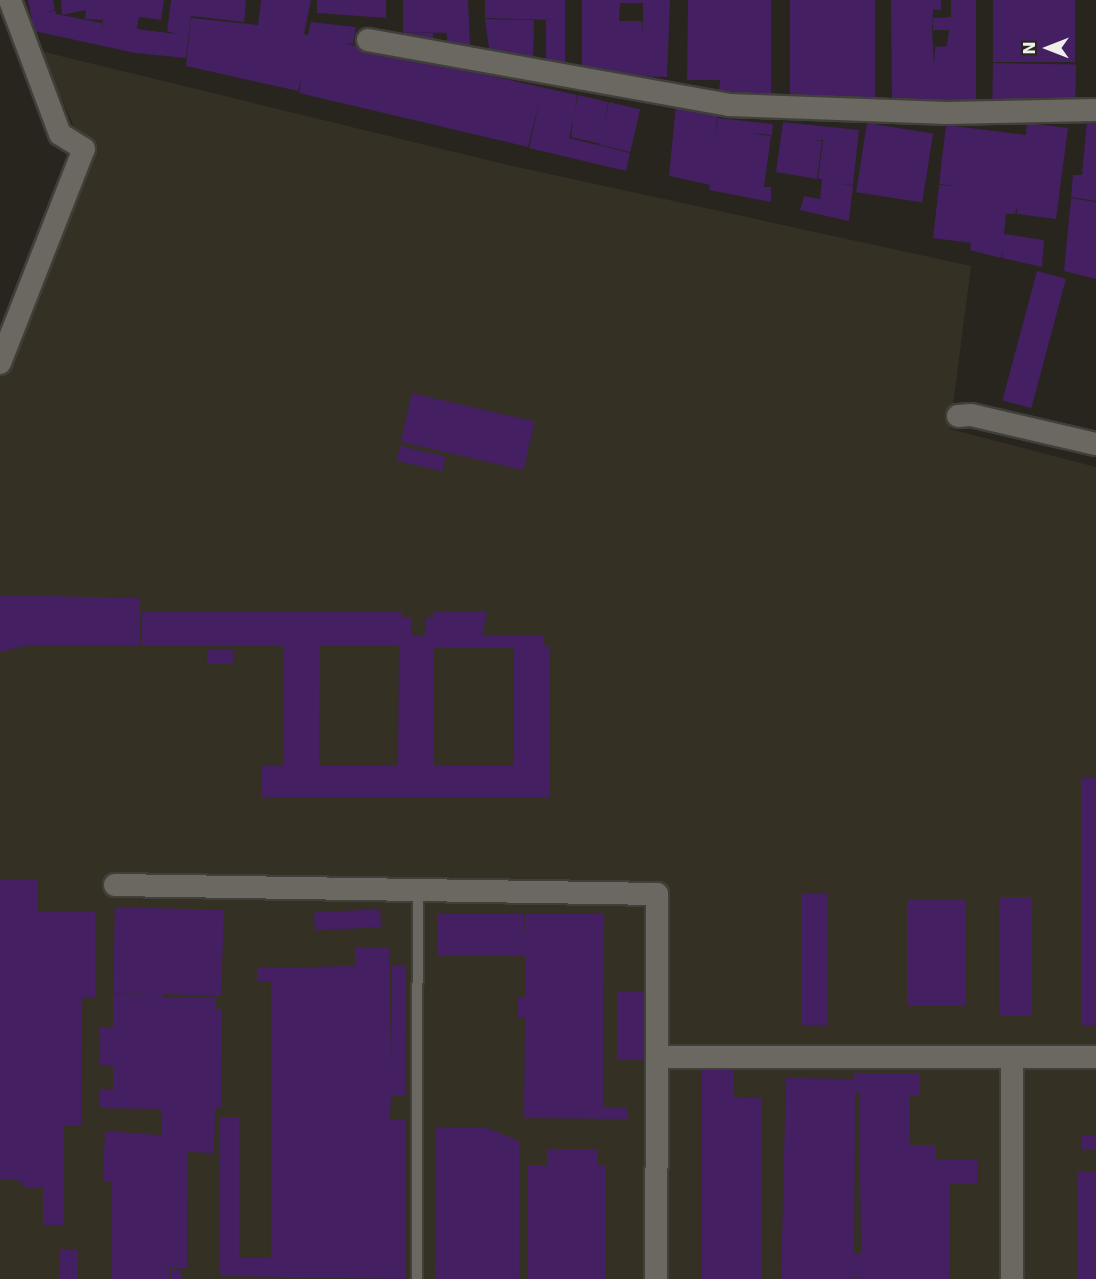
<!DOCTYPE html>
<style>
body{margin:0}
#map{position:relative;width:1096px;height:1279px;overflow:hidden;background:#27251e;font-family:"DejaVu Sans",sans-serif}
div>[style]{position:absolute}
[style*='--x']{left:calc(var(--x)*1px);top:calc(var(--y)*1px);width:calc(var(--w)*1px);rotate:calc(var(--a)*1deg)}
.built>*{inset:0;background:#343024}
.building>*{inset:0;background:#441f62;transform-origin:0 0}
.roads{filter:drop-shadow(2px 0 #413f3a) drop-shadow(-2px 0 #413f3a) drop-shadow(0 2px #413f3a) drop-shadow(0 -2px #413f3a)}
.service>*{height:10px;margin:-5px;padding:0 5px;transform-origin:5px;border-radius:5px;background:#6b6861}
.minor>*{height:22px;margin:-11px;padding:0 11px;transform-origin:11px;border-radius:11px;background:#6b6861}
span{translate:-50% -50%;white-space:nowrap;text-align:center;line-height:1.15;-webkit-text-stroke:4.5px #27251e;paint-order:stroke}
.north{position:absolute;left:1018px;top:18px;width:60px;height:60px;-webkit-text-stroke:4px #27251e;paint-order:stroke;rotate:270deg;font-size:16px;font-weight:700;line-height:24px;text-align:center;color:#efeeea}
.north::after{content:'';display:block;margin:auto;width:21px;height:27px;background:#efeeea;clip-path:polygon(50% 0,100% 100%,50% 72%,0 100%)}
</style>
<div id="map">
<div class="built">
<div style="clip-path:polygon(40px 51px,508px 165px,971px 266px,950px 429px,1096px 467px,1096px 1279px,0 1279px,0 363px,84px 149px)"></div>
</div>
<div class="building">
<div style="clip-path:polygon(28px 0,53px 0,55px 9px,45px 13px,55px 10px,56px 14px,102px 23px,102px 29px,103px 20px,85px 19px,86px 10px,62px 15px,61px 0,164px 0,161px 20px,139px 17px,137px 29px,177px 34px,167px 31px,171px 0,246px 0,244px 22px,191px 16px,186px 58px,135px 53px,34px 31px)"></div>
<div style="clip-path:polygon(261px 0,311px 0,304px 34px,308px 35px,311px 22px,356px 27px,353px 44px,343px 43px,577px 95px,575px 111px,578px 95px,608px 102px,601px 144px,571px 137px,573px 120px,569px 138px,630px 153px,626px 171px,529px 148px,540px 99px,528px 147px,299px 93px,302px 76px,298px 91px,186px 66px,191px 18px,258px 25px)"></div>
<div style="clip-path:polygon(317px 0,386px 0,386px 18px,317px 13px)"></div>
<div style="clip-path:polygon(403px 0,468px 0,470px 45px,447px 44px,447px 33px,403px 32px)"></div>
<div style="clip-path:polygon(485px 0,565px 0,565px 68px,546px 67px,546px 20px,557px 20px,485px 18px)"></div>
<div style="clip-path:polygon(evenodd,582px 0,670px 0,667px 77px,592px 75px,582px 71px,582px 0,620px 3px,643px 3px,643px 33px,642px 21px,619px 21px,620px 3px)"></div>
<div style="clip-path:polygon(688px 0,771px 0,771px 97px,719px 92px,720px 80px,687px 80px)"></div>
<div style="left:790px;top:0;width:85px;height:101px"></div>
<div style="clip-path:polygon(891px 0,941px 0,941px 10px,933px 10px,932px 31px,934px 65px,935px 47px,947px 46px,949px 30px,933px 30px,933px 18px,951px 17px,951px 0,976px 0,976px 103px,892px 100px)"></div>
<div style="left:993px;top:0;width:82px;height:62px"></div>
<div style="clip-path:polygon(485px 19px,534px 20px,533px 64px,490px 56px)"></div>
<div style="clip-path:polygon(403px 32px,433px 33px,433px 43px,408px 38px)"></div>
<div style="left:993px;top:63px;width:83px;height:39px;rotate:1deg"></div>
<div style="left:609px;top:102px;width:32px;height:44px;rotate:13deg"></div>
<div style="clip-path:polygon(676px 104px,718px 110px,715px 140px,718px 118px,773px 124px,772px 135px,747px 133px,771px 136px,764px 187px,771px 187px,771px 202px,709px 190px,710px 185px,669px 176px)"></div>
<div style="clip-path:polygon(1087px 121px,1096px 122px,1096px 201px,1071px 197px,1073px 175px,1082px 175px)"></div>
<div style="clip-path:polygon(783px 122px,859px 130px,853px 185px,842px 184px,853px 186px,849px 221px,800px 210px,804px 196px,820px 199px,822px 179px,818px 179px,823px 140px,815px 140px,822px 141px,817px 179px,776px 172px)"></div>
<div style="left:867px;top:123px;width:67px;height:70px;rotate:9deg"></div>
<div style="clip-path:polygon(1027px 123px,1068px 128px,1056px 219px,1017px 214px,1017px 207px,1015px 214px,1006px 214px,1004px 234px,1044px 240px,1042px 267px,1002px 258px,1003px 249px,1001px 258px,970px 250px,971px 243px,933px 238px,939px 185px,956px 186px,939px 184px,946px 125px,1026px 135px)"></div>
<div style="clip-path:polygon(1071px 198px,1096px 202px,1096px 279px,1064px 271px)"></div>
<div style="left:1037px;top:271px;width:30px;height:134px;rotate:15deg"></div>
<div style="left:412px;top:393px;width:126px;height:50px;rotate:13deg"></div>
<div style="left:400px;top:446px;width:47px;height:15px;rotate:13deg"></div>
<div style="clip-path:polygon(0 595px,140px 598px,140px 645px,24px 646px,0 652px)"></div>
<div style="clip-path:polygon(evenodd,142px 611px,402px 611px,402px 618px,411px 618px,411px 636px,426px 636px,426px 618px,433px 618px,433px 611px,487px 611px,482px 636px,544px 636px,544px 646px,550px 646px,550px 797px,262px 797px,262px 766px,283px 766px,284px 646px,142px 646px,142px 611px,320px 646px,399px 646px,398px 766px,319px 766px,320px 646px,142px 611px,434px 647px,514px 647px,514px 766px,434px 766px,434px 647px)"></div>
<div style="left:207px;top:650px;width:26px;height:14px"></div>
<div style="left:1081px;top:778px;width:15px;height:247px"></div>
<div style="clip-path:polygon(0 879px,37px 879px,37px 912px,95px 912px,95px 997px,83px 997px,82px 1003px,81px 1126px,64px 1126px,64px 1225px,43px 1225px,43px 1187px,23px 1187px,23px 1183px,15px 1180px,0 1180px)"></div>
<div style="left:801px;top:894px;width:27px;height:131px"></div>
<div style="left:999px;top:897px;width:33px;height:118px"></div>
<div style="left:907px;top:900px;width:58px;height:106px"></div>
<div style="clip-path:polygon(115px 907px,224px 910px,221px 996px,164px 994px,164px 998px,216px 998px,216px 1009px,222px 1009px,221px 1107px,215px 1107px,214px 1153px,188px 1152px,187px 1268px,170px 1268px,170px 1279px,111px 1279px,112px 1182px,103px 1182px,105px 1131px,161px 1135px,162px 1109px,100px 1108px,100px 1090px,113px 1090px,113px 1065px,100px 1065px,100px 1027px,113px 1027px,113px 994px,156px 995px,113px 993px)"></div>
<div style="left:380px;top:909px;width:18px;height:66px;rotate:87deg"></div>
<div style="clip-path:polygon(437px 914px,524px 914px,525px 939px,525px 914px,604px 914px,603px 1107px,627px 1107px,627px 1119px,524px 1118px,525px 1017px,518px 1017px,518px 997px,525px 997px,525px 956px,437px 956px)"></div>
<div style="clip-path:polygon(355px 947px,389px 947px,391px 1065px,392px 966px,406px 966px,405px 1095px,391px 1095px,390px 1119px,406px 1119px,406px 1279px,220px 1276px,220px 1117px,239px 1117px,239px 1258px,271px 1258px,271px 981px,257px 981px,257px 968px,355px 966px)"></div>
<div style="clip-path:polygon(617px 992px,645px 992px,650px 1060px,617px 1060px)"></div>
<div style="clip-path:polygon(702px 1070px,734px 1070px,734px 1097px,762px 1098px,762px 1279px,702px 1279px)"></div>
<div style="clip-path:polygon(evenodd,854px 1073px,920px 1073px,920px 1095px,909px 1095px,909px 1145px,936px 1145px,936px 1160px,977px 1160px,977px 1184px,949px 1184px,949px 1279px,858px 1279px,858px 1274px,854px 1279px,781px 1279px,786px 1078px,854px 1079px,854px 1073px,855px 1092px,859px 1092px,861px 1253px,854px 1253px,855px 1092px)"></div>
<div style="clip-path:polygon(436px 1127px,485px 1127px,519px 1141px,519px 1279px,435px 1279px)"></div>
<div style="left:1082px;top:1136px;width:14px;height:14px"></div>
<div style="clip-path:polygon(547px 1149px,597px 1149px,597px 1165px,605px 1165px,605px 1279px,527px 1279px,528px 1165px,547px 1165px)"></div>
<div style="left:1077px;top:1171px;width:19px;height:108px"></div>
<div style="left:60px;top:1250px;width:18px;height:29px"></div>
<div style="left:171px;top:1270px;width:11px;height:9px"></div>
</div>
<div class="roads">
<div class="service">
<div style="--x:417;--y:1279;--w:389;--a:-89.9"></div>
</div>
<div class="minor">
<div style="--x:368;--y:40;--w:367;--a:10.2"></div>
<div style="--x:729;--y:105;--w:218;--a:2.1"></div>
<div style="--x:947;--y:113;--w:149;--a:-1.2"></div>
<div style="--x:0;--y:363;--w:230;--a:-68.6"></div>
<div style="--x:84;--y:149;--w:28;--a:-148"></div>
<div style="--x:60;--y:134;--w:143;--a:-110.5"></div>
<div style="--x:958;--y:416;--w:13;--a:-4"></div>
<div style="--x:971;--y:415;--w:128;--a:13.1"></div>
<div style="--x:115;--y:885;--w:542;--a:0.95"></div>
<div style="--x:657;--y:894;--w:385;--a:90.1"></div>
<div style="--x:657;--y:1057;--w:439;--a:0"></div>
<div style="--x:1012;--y:1057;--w:222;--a:90"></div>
</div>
</div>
<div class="north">N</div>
</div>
